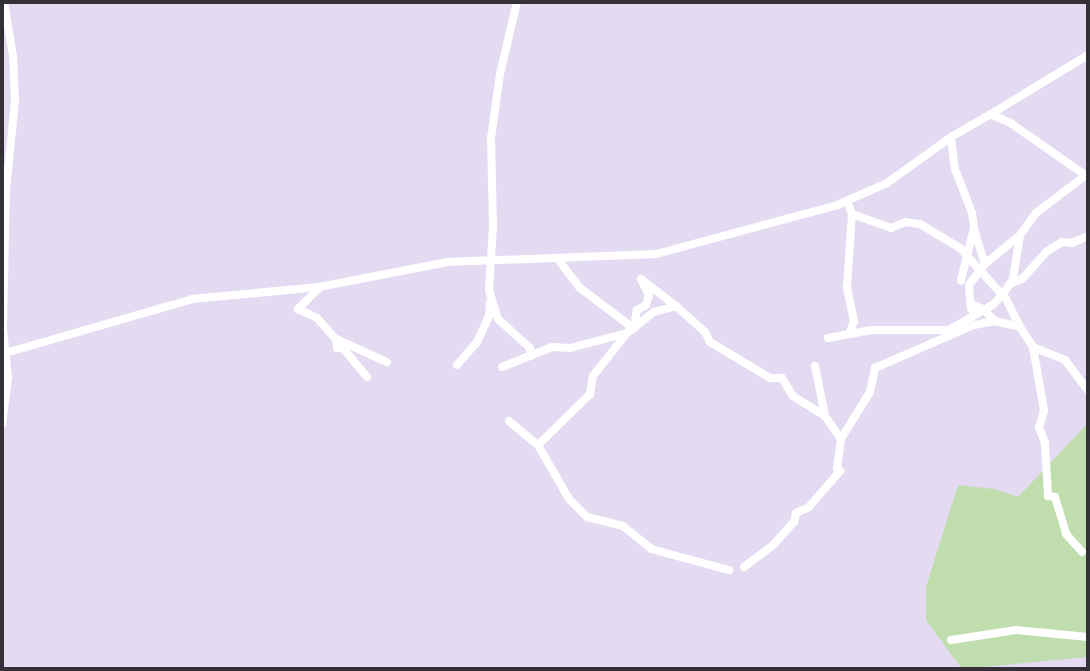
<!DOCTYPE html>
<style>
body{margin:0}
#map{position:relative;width:1090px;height:671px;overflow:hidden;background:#e4dbf2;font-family:"Archivo Narrow",sans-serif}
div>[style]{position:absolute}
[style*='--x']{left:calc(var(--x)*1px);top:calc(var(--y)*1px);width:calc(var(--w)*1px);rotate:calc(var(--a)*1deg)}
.green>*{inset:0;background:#bfddad}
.street>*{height:8px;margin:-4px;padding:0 4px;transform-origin:4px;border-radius:4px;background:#fff}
span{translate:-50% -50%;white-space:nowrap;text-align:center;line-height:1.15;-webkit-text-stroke:8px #f0e9fc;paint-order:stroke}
.frame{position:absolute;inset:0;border:4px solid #333038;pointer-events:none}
</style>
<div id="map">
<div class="green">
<div style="clip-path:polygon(1088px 423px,1088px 657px,962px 669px,926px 620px,926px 587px,958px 485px,994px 489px,1018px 497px)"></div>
</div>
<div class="street">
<div style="--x:517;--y:2;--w:74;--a:103.3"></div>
<div style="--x:500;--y:74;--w:65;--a:98"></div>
<div style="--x:491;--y:138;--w:88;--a:88.7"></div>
<div style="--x:493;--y:226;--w:64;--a:93.6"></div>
<div style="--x:489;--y:290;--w:30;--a:73"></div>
<div style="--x:498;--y:319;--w:43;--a:42.2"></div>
<div style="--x:530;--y:348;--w:8;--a:83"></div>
<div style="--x:991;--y:114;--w:114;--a:-31.3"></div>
<div style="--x:951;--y:138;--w:31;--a:83"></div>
<div style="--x:955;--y:169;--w:47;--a:68.9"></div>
<div style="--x:972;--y:213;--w:15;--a:82"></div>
<div style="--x:974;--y:228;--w:54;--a:104"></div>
<div style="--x:847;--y:201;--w:14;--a:69"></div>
<div style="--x:852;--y:214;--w:41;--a:19.7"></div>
<div style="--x:891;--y:228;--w:15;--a:-23"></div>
<div style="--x:905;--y:222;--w:15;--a:8"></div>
<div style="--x:920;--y:224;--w:47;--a:31"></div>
<div style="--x:960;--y:248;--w:69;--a:48"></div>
<div style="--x:1006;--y:299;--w:31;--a:63"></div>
<div style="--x:974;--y:229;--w:37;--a:73"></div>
<div style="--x:558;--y:259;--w:36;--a:53"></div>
<div style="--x:580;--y:288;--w:66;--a:37"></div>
<div style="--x:1010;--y:284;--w:13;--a:-23"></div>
<div style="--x:1022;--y:279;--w:36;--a:-48"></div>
<div style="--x:1046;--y:252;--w:19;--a:-32"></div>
<div style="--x:1062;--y:242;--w:10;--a:6"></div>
<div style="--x:1072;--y:243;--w:17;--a:-24"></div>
<div style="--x:319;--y:288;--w:30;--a:135"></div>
<div style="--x:298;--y:309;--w:21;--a:25"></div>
<div style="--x:317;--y:318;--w:28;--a:48"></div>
<div style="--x:336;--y:339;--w:56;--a:24.3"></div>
<div style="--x:971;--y:304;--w:13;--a:23"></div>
<div style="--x:983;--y:309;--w:17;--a:45"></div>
<div style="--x:995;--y:321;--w:26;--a:13"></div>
<div style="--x:1020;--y:327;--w:24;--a:57"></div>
<div style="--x:1033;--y:347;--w:65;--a:80.2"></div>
<div style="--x:1044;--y:411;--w:17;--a:107"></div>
<div style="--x:1039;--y:427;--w:17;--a:69"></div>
<div style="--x:1045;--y:443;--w:53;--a:86.8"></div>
<div style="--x:1048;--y:496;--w:7;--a:8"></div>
<div style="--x:1055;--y:497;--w:39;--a:73"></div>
<div style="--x:1066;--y:534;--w:24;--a:48"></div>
<div style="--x:971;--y:309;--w:24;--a:-95"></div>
<div style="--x:969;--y:285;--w:26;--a:-53"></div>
<div style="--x:985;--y:264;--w:45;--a:-39.6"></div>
<div style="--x:1020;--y:235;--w:27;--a:-54"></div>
<div style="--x:1036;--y:213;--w:63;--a:-37.2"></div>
<div style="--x:634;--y:328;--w:18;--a:-81"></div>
<div style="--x:637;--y:310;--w:10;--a:-29"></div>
<div style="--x:646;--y:305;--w:10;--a:-73"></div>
<div style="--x:649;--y:295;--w:18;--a:-117"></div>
<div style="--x:641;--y:279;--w:44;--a:37.6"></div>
<div style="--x:850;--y:332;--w:12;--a:-70"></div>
<div style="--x:854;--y:321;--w:35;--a:-102"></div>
<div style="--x:847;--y:287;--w:73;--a:-86.1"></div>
<div style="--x:828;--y:338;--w:44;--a:-10.5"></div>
<div style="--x:871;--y:330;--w:78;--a:0"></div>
<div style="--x:949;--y:330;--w:52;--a:-30"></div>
<div style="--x:994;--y:304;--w:17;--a:-50"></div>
<div style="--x:1005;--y:291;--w:14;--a:-56"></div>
<div style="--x:1013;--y:279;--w:45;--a:-81"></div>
<div style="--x:336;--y:339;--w:9;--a:84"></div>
<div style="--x:337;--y:348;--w:5;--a:-11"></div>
<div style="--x:342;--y:347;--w:39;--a:50"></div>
<div style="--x:1033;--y:347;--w:35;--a:22"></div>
<div style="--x:1065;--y:360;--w:39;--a:53"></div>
<div style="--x:2;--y:354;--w:198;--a:-16.1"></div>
<div style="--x:192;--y:299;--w:128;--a:-5.4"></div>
<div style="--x:319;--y:287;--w:131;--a:-11"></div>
<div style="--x:448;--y:262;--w:208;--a:-2.2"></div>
<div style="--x:656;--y:254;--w:188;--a:-15.1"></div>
<div style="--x:837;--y:205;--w:55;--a:-23.7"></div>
<div style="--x:887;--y:183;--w:79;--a:-35.7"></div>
<div style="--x:951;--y:137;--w:46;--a:-29.9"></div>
<div style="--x:991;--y:114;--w:23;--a:25"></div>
<div style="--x:1012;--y:124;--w:93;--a:34.9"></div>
<div style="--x:457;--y:365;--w:30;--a:-49"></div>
<div style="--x:477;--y:342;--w:29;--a:-65"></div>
<div style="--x:489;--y:316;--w:13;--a:-86"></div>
<div style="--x:502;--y:367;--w:54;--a:-21.8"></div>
<div style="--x:552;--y:347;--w:18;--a:3"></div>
<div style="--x:570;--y:348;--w:59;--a:-14.7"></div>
<div style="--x:627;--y:333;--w:34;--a:-38"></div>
<div style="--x:654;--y:312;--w:23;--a:-15"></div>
<div style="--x:676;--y:306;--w:39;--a:42"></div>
<div style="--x:705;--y:332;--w:11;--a:63"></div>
<div style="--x:710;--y:342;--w:70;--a:31"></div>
<div style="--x:770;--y:378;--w:12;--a:0"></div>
<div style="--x:782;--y:378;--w:21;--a:59"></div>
<div style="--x:793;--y:396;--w:38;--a:32"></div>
<div style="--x:509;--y:421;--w:38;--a:40"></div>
<div style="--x:538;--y:445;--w:62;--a:60.1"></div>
<div style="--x:569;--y:499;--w:25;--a:45"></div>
<div style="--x:587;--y:517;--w:37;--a:14"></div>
<div style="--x:623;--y:526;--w:36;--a:39"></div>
<div style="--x:651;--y:549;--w:81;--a:15.1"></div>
<div style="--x:2;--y:424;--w:46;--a:-82.6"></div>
<div style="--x:8;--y:378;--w:49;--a:-95.8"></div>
<div style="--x:3;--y:329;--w:139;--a:-88.8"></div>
<div style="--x:6;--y:190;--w:89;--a:-84.2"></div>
<div style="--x:15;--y:101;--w:45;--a:-92.5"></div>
<div style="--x:13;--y:56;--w:55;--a:-99.5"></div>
<div style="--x:841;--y:439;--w:55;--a:-58.3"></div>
<div style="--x:870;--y:392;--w:25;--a:-78"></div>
<div style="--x:875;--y:368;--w:108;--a:-23.5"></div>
<div style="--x:974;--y:325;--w:21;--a:-11"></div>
<div style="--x:538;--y:445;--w:73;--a:-44.4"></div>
<div style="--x:590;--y:394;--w:18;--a:-81"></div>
<div style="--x:593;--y:376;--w:55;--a:-51.7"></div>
<div style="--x:744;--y:567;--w:38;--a:-37"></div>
<div style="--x:774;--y:544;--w:30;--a:-48"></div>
<div style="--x:794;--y:522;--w:9;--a:-77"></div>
<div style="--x:796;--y:513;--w:14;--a:-25"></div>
<div style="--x:809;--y:507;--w:48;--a:-49.3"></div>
<div style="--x:840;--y:471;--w:4;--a:-135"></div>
<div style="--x:837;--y:468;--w:29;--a:-82"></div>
<div style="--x:841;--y:439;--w:28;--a:-125"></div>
<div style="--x:825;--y:416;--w:51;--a:-101.3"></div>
<div style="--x:951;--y:640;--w:66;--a:-8.7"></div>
<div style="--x:1016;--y:630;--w:72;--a:5.6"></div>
</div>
<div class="frame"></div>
</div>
